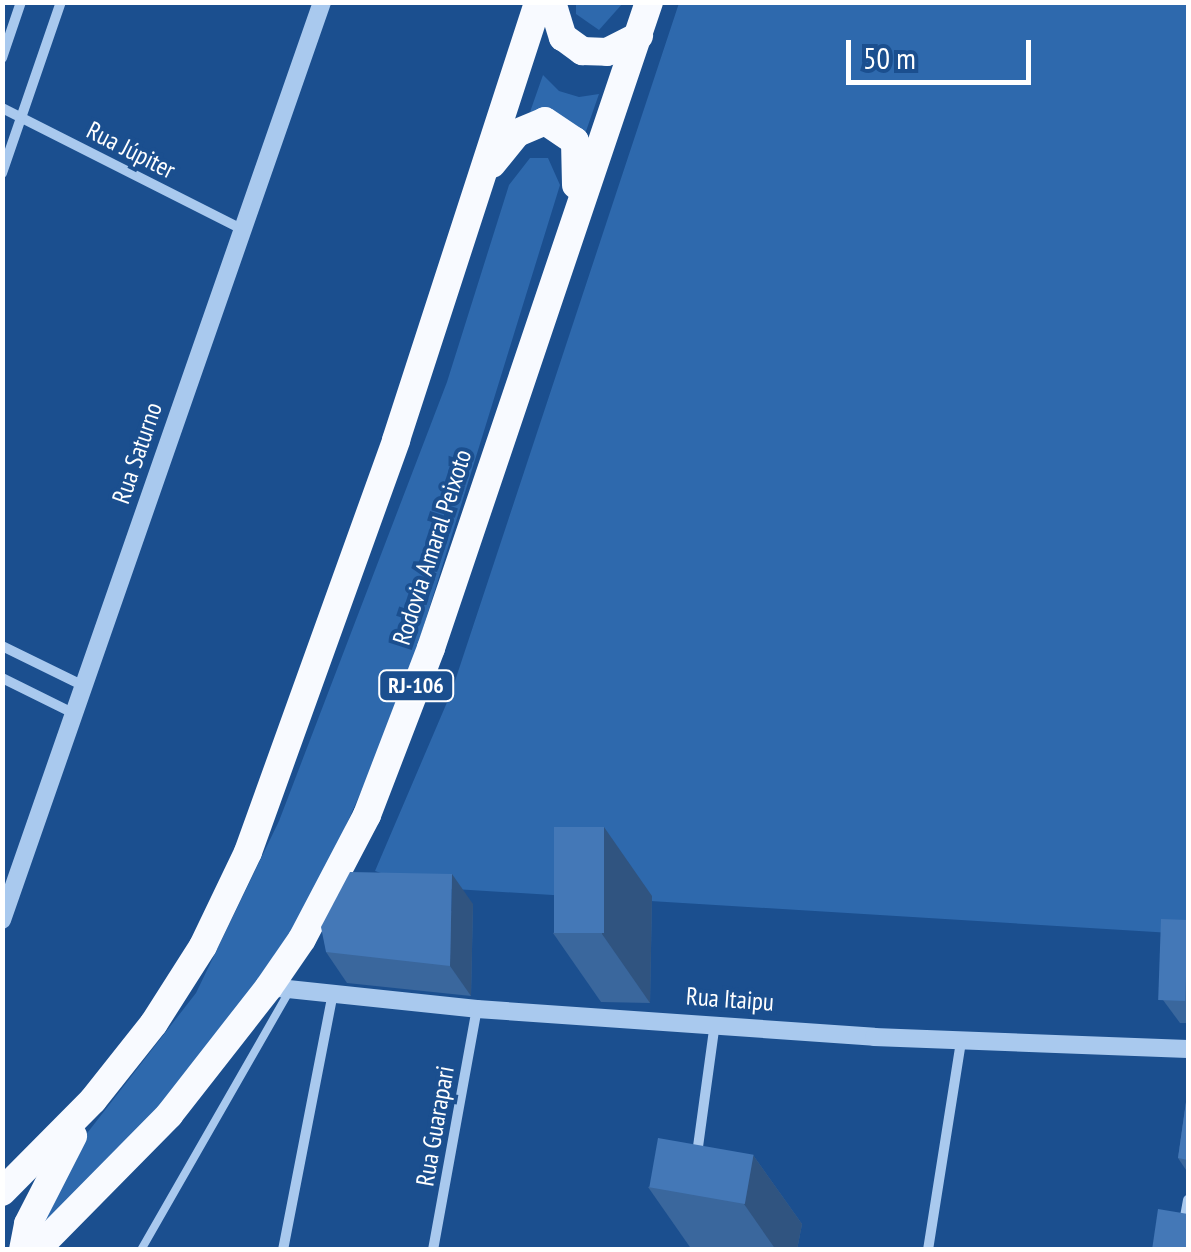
<!DOCTYPE html>
<meta charset="utf-8">
<style>
body{margin:0}
#map{position:relative;width:1191px;height:1252px;overflow:hidden;background:#1b4f8f;font-family:"PT Sans Narrow",sans-serif}
div>[style]{position:absolute}
[style*='--x']{left:calc(var(--x)*1px);top:calc(var(--y)*1px);width:calc(var(--w)*1px);rotate:calc(var(--a)*1deg)}
.green>*{inset:0;background:#2e69ad}
.service>*{height:8px;margin:-4px;padding:0 4px;transform-origin:4px;border-radius:4px;background:#a9c9ee}
.minor>*{height:10px;margin:-5px;padding:0 5px;transform-origin:5px;border-radius:5px;background:#a9c9ee}
.tertiary>*{height:18px;margin:-9px;padding:0 9px;transform-origin:9px;border-radius:9px;background:#a9c9ee}
.trunk>*{height:28px;margin:-14px;padding:0 14px;transform-origin:14px;border-radius:14px;background:#f8faff}
.wall>*{inset:0;background:#3a679d}
.shaded-wall>*{inset:0;background:#305480}
.building>*{inset:0;background:#4478b7;transform-origin:0 0}
span{translate:-50% -50%;white-space:nowrap;text-align:center;line-height:1.15;-webkit-text-stroke:8px #1b4f8f;paint-order:stroke}
.shield-label span{padding:2px 8px;background:#1b4f8f;border:2px solid;border-radius:8px;-webkit-text-stroke-width:0}
.shield-label{font-size:22px;color:#fff;font-weight:700}
.street-label{font-size:25px;color:#fff}
.frame{position:absolute;inset:0;border:5px solid #fff;pointer-events:none}
.scale{position:absolute;left:846px;top:40px;width:185px;height:45px;box-sizing:border-box;border:5px solid #fff;border-top:0;padding-left:12px;font-size:30px;line-height:35px;white-space:nowrap;color:#fff;-webkit-text-stroke:8px #1b4f8f;paint-order:stroke}
</style>
<div id="map">
<div class="green">
<div style="clip-path:polygon(576px 3px,576px 2px,623px 3px,599px 30px,576px 14px)"></div>
<div style="clip-path:polygon(679px 3px,1188px 3px,1188px 934px,422px 887px,375px 871px,451px 693px)"></div>
<div style="clip-path:polygon(543px 75px,559px 91px,579px 97px,599px 94px,585px 134px,550px 108px,530px 112px)"></div>
<div style="clip-path:polygon(530px 158px,548px 158px,560px 185px,399px 706px,308px 911px,173px 1094px,39px 1235px,67px 1159px,196px 993px,279px 821px,447px 382px,509px 185px)"></div>
</div>
<div class="service">
<div style="--x:141;--y:1250;--w:300;--a:-60.2"></div>
</div>
<div class="minor">
<div style="--x:2;--y:58;--w:59;--a:-71.3"></div>
<div style="--x:2;--y:108;--w:267;--a:26.8"></div>
<div style="--x:2;--y:173;--w:181;--a:-71"></div>
<div style="--x:2;--y:646;--w:91;--a:26"></div>
<div style="--x:2;--y:678;--w:81;--a:26.3"></div>
<div style="--x:697;--y:1154;--w:133;--a:-82.2"></div>
<div style="--x:283;--y:1250;--w:258;--a:-79"></div>
<div style="--x:433;--y:1250;--w:245;--a:-79.7"></div>
<div style="--x:928;--y:1250;--w:212;--a:-81"></div>
<div style="--x:1179;--y:1250;--w:51;--a:-79.8"></div>
</div>
<div class="tertiary">
<div style="--x:2;--y:920;--w:972;--a:-70.78"></div>
<div style="--x:269;--y:987;--w:209;--a:6"></div>
<div style="--x:477;--y:1009;--w:398;--a:4"></div>
<div style="--x:874;--y:1037;--w:314;--a:2.2"></div>
</div>
<div class="trunk">
<div style="--x:552;--y:2;--w:37;--a:73"></div>
<div style="--x:563;--y:37;--w:24;--a:36"></div>
<div style="--x:582;--y:51;--w:25;--a:2"></div>
<div style="--x:607;--y:52;--w:36;--a:-27"></div>
<div style="--x:492;--y:164;--w:40;--a:-51"></div>
<div style="--x:517;--y:133;--w:30;--a:-23"></div>
<div style="--x:545;--y:121;--w:36;--a:34"></div>
<div style="--x:575;--y:141;--w:44;--a:88.7"></div>
<div style="--x:2;--y:1192;--w:129;--a:-45.3"></div>
<div style="--x:93;--y:1100;--w:98;--a:-51.6"></div>
<div style="--x:154;--y:1023;--w:91;--a:-57.5"></div>
<div style="--x:203;--y:946;--w:104;--a:-64.4"></div>
<div style="--x:248;--y:852;--w:438;--a:-70.2"></div>
<div style="--x:396;--y:440;--w:460;--a:-72"></div>
<div style="--x:23;--y:1250;--w:26;--a:-79"></div>
<div style="--x:28;--y:1224;--w:99;--a:-62.9"></div>
<div style="--x:36;--y:1250;--w:190;--a:-45.4"></div>
<div style="--x:169;--y:1115;--w:162;--a:-52"></div>
<div style="--x:269;--y:987;--w:58;--a:-55.5"></div>
<div style="--x:302;--y:939;--w:140;--a:-62.3"></div>
<div style="--x:367;--y:815;--w:179;--a:-69"></div>
<div style="--x:431;--y:648;--w:682;--a:-71.35"></div>
</div>
<div class="wall">
<div style="clip-path:polygon(652px 896px,650px 1003px,601px 1002px,553px 933px)"></div>
<div style="clip-path:polygon(473px 904px,471px 996px,347px 983px,326px 952px)"></div>
<div style="clip-path:polygon(1188px 920px,1188px 1023px,1180px 1023px,1163px 1000px)"></div>
<div style="clip-path:polygon(1188px 1088px,1188px 1173px,1178px 1158px)"></div>
<div style="clip-path:polygon(753px 1155px,802px 1224px,797px 1250px,692px 1250px,648px 1187px)"></div>
</div>
<div class="shaded-wall">
<div style="clip-path:polygon(604px 827px,652px 896px,650px 1003px,602px 934px)"></div>
<div style="clip-path:polygon(452px 874px,473px 904px,471px 996px,450px 966px)"></div>
<div style="clip-path:polygon(753px 1155px,802px 1224px,797px 1250px,776px 1250px,744px 1204px)"></div>
</div>
<div class="building">
<div style="left:554px;top:827px;width:50px;height:106px"></div>
<div style="clip-path:polygon(350px 872px,452px 874px,450px 966px,326px 952px,321px 927px)"></div>
<div style="left:1161px;top:919px;width:27px;height:81px;rotate:2deg"></div>
<div style="clip-path:polygon(1188px 1088px,1188px 1160px,1178px 1158px)"></div>
<div style="left:658px;top:1138px;width:97px;height:50px;rotate:10deg"></div>
<div style="clip-path:polygon(1158px 1209px,1188px 1214px,1188px 1250px,1152px 1250px)"></div>
</div>
<div class="shield-label">
<span style="left:416px;top:686px">RJ-106</span>
</div>
<div class="street-label">
<span style="left:131px;top:150px;rotate:27deg">Rua Júpiter</span>
<span style="left:137px;top:453px;rotate:-71deg">Rua Saturno</span>
<span style="left:432px;top:547px;rotate:-72deg">Rodovia Amaral Peixoto</span>
<span style="left:730px;top:999px;rotate:4deg">Rua Itaipu</span>
<span style="left:435px;top:1126px;rotate:-80deg">Rua Guarapari</span>
</div>
<div class="frame"></div>
<div class="scale">50 m</div>
</div>
